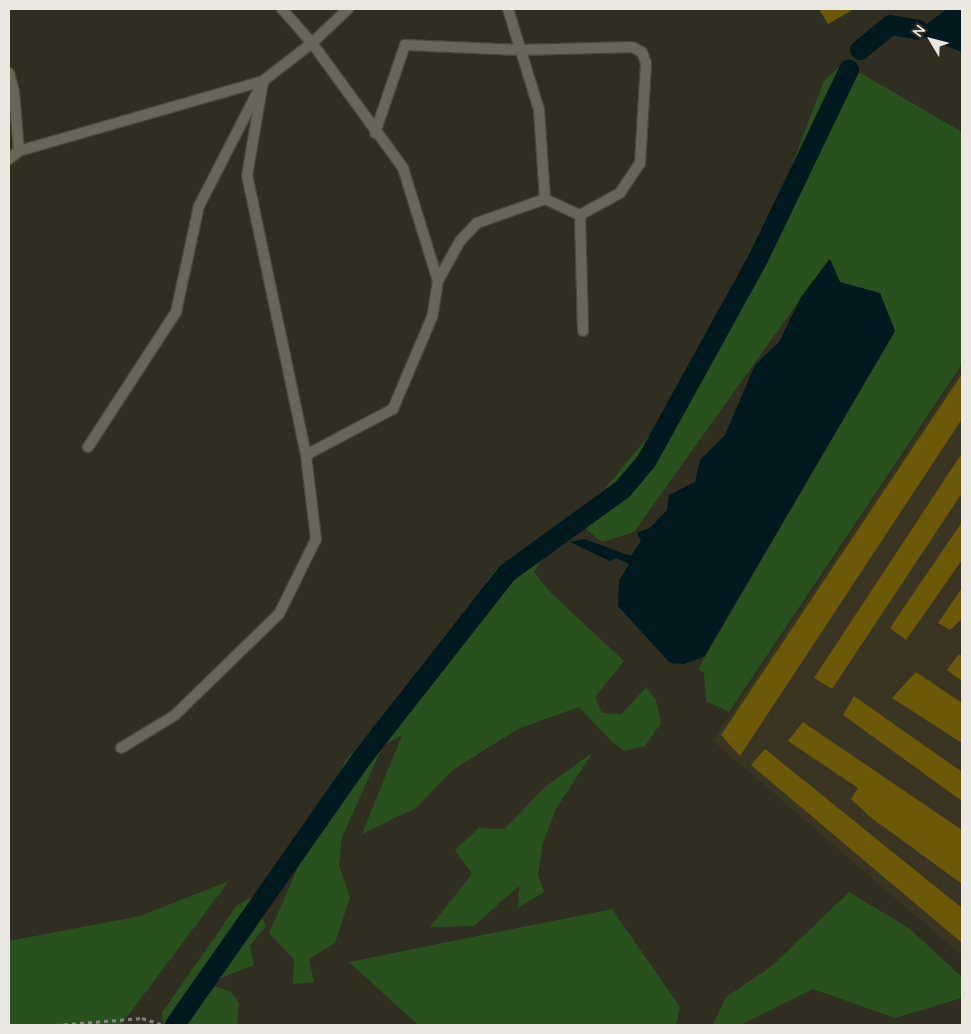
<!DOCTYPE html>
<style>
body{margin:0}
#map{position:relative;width:971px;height:1034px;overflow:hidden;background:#302d21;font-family:Lato,sans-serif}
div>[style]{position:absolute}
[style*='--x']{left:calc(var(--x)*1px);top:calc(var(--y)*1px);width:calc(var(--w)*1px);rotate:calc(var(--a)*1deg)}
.built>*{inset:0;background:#3a3422}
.green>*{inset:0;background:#28511e}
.water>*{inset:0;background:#00191e}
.canal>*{height:20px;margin:-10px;padding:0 10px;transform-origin:10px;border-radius:10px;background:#00191e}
.building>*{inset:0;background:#6c5907}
.path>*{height:3px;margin-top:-1.5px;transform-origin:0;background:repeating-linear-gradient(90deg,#858378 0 4px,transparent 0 8px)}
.roads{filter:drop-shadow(1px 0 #4a483d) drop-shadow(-1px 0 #4a483d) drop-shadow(0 1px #4a483d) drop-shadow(0 -1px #4a483d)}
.service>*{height:10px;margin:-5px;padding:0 5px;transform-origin:5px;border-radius:5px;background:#696558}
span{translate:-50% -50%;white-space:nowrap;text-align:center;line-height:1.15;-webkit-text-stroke:4.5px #302d21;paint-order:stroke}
.frame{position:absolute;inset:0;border:10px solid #eae8e0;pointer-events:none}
.north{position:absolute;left:906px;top:15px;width:50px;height:50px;-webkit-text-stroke:4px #302d21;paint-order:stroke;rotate:307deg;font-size:14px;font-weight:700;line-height:20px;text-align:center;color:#eae8e0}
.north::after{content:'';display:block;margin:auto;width:18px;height:22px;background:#eae8e0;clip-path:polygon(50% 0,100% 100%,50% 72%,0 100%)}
</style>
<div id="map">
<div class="built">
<div style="clip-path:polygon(962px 369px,962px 956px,713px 741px)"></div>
</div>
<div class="green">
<div style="clip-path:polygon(843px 63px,962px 132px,962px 364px,729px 712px,706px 701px,704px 673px,698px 669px,895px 331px,880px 293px,840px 282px,829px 259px,634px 532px,602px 542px,577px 522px,676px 403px,762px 243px,824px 81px)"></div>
<div style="clip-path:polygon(565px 519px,534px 572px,551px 593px,624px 661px,595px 697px,602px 713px,622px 714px,646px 687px,656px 700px,661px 723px,645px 746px,625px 751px,613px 743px,579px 707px,518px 729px,453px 770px,416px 808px,362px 834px,402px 735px,383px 746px,342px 837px,339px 865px,350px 897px,335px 943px,309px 959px,314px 982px,293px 984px,294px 960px,269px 933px,345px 761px,429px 665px,497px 568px)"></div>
<div style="clip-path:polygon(593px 752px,556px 809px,543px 843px,538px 875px,544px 892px,518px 908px,519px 886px,474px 926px,430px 927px,472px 874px,455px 850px,479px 828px,504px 829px,544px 788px)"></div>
<div style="clip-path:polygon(229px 881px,121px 1025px,9px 1025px,9px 941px,140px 916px)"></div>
<div style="clip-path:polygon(849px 892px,910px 929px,962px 977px,962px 998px,895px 1018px,813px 989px,740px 1025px,713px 1025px,726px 997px,772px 966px)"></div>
<div style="clip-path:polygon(252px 897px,266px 926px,250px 945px,254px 965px,206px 984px,230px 991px,239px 1003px,237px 1025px,190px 1025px,180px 1020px,158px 1025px,163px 1023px,162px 1013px,237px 905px)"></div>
<div style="clip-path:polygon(612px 909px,680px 1007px,676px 1025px,418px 1025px,349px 962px)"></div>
</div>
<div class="water">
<div style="clip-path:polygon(947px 9px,962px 9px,962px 52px,919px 35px,919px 30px)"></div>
<div style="clip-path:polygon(830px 259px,840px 282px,880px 293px,895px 331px,704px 657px,684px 664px,670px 663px,618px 606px,619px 581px,629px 564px,616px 558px,610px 561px,570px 542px,584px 539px,631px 556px,641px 541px,637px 533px,651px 527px,667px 510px,669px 495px,695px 482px,700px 460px,725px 435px,755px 365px,779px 342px,801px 297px)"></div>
</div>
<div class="canal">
<div style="--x:860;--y:50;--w:40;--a:-39"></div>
<div style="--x:891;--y:25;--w:28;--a:10"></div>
<div style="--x:175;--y:1025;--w:326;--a:-55"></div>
<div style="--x:362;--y:758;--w:235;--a:-51.9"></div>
<div style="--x:507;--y:573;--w:143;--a:-35.9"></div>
<div style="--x:623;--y:489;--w:35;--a:-50"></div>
<div style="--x:646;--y:462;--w:232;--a:-61.1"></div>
<div style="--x:758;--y:259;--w:210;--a:-64.3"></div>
</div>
<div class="building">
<div style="clip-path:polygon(819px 9px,854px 9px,828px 24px)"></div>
<div style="clip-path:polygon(962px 374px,962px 419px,740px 756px,721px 735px)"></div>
<div style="clip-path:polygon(962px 453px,962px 493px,832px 689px,814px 678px)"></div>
<div style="clip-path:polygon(962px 522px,962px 560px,906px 640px,890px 628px)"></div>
<div style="clip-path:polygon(962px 588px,962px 619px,950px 630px,938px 623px)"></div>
<div style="clip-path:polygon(959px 654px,962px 656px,962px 681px,947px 670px)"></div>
<div style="clip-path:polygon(916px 672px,962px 703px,962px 743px,892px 698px)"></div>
<div style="clip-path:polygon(854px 696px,962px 772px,962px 801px,843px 715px)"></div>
<div style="clip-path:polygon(803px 722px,962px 830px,962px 884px,869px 816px,851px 799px,858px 788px,788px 741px)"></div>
<div style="clip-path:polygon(765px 749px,962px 908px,962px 943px,751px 765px)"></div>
</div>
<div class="path">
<div style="--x:56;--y:1025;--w:86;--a:-4.7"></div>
<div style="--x:142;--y:1018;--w:22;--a:18"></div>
</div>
<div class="roads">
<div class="service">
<div style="--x:282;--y:9;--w:45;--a:48.6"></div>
<div style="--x:312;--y:43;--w:50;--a:-43.4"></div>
<div style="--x:508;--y:9;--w:106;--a:72.9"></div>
<div style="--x:539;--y:110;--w:89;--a:86.1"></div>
<div style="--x:9;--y:73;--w:20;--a:75"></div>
<div style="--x:14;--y:92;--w:59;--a:85.2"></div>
<div style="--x:19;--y:151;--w:13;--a:141"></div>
<div style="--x:375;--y:133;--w:93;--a:-71.2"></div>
<div style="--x:405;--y:45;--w:115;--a:2.5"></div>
<div style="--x:520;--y:50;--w:112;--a:-1.5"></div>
<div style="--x:632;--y:47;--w:11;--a:27"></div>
<div style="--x:642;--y:52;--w:12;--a:70"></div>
<div style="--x:646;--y:63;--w:100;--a:93.4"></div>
<div style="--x:640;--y:163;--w:36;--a:124"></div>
<div style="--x:620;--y:193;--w:46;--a:151.2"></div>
<div style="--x:580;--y:215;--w:116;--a:88.5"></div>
<div style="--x:19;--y:151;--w:254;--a:-16"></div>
<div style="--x:438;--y:281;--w:46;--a:-61.2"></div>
<div style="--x:460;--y:241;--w:25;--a:-47"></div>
<div style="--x:477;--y:223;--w:72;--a:-19.4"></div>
<div style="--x:545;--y:199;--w:38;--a:25"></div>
<div style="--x:88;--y:447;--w:161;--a:-56.9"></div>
<div style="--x:176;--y:312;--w:108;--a:-77.8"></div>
<div style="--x:199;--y:206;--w:129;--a:-62.8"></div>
<div style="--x:121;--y:748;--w:63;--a:-31.4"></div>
<div style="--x:175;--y:715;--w:145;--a:-44.2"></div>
<div style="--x:279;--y:614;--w:84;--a:-63.7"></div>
<div style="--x:316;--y:539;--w:85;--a:-96.8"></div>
<div style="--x:306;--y:455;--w:285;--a:-101.9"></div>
<div style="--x:247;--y:176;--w:96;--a:-80.4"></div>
<div style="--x:263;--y:81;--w:62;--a:-37.8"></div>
<div style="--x:312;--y:43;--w:155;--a:53.9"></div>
<div style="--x:403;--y:168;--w:118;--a:72.8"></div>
<div style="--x:438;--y:281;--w:36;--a:99"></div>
<div style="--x:432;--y:317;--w:100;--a:113"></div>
<div style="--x:393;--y:409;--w:98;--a:152.1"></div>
</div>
</div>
<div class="frame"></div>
<div class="north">N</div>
</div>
